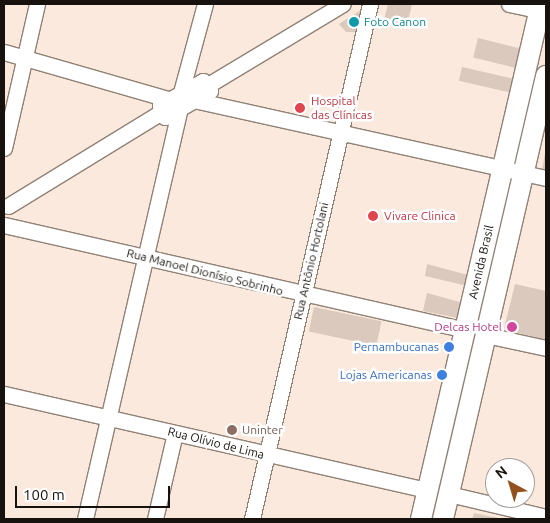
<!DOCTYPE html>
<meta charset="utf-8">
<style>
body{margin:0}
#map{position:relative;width:550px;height:523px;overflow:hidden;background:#fae9dc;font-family:Ubuntu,sans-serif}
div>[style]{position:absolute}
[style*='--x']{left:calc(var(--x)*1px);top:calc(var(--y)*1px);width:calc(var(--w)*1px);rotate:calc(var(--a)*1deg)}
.building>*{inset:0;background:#dac9bc;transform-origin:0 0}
.roads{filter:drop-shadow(1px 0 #908175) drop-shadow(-1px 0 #908175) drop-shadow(0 1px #908175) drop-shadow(0 -1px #908175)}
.minor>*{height:15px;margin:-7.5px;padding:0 7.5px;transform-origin:7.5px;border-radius:7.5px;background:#fff}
.major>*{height:20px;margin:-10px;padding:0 10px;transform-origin:10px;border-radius:10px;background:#fff}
.dots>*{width:14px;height:14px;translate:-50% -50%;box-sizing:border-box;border:2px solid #fff;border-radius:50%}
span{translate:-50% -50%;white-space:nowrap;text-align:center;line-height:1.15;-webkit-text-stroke:5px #fff;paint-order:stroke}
.culture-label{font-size:12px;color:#0d838f}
.left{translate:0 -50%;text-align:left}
.health-label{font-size:12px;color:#be3a42}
.street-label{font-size:12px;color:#17120d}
.hotel-label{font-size:12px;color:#b23c85}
.right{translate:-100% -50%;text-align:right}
.shop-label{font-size:12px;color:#366cbe}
.education-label{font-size:12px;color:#785e54}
.frame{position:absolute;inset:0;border:5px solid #17120d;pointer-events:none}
.north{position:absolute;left:485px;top:458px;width:50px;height:50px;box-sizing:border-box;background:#fff;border:1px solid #a2a09e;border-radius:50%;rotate:321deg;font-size:14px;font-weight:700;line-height:20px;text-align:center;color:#17120d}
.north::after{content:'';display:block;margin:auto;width:18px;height:22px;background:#92511d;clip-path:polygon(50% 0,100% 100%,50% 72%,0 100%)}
.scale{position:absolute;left:15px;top:486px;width:155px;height:22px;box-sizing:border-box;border:2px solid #17120d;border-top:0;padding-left:6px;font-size:15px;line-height:18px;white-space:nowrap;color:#17120d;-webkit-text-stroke:4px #fff;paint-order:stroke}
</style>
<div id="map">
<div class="building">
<div style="clip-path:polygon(388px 4px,412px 4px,407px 26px,384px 20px)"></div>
<div style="clip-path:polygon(361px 10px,363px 32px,346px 32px,339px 24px)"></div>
<div style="left:478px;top:38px;width:49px;height:20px;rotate:14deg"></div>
<div style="left:462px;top:67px;width:57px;height:14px;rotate:13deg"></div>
<div style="clip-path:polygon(545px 153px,546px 153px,546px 171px,542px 170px)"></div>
<div style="clip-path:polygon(427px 264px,475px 277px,472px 287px,425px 276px)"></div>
<div style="clip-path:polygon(515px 284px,546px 291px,546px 340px,504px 329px)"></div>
<div style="clip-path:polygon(427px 293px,467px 304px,463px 319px,423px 311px)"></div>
<div style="left:314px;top:307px;width:69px;height:25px;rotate:12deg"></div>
<div style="clip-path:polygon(474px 513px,498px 518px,498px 519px,472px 519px)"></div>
</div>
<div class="roads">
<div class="minor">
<div style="--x:509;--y:4;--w:38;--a:12"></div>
<div style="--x:4;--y:52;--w:174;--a:16"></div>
<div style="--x:203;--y:81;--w:12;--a:55"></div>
<div style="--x:210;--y:91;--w:52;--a:150"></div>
<div style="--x:165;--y:117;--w:4;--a:-153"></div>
<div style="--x:161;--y:115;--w:10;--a:-96"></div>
<div style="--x:160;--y:105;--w:49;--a:-29.2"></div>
<div style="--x:208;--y:85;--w:157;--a:-31"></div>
<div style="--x:180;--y:96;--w:95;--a:-74.8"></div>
<div style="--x:194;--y:100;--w:361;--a:12.5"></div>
<div style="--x:4;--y:148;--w:148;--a:-77.1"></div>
<div style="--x:8;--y:206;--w:178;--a:-31.5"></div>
<div style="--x:4;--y:225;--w:473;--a:12.8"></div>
<div style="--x:486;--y:335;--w:61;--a:12.2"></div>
<div style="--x:4;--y:394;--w:435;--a:12.8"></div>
<div style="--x:449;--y:494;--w:100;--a:13.3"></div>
<div style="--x:85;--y:519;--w:421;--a:-77"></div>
<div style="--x:155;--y:519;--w:88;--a:-76.9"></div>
<div style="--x:252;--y:519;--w:528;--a:-77.09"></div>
</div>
<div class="major">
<div style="--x:421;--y:519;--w:529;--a:-76.88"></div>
<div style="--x:443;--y:519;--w:455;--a:-76.9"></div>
</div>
</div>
<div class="dots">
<div style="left:354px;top:22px;background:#0f9aa8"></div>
<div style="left:300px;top:108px;background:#e0444e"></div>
<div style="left:373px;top:216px;background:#e0444e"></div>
<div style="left:512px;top:327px;background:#d1479c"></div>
<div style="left:449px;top:347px;background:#3f7fe0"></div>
<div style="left:442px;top:375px;background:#3f7fe0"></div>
<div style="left:232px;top:430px;background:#8d6e63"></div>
</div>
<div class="culture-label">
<span class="left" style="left:364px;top:22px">Foto Canon</span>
</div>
<div class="health-label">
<span class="left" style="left:311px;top:108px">Hospital<br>das Clínicas</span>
<span class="left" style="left:384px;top:216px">Vivare Clinica</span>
</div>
<div class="street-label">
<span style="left:311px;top:261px;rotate:-77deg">Rua Antônio Hortolani</span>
<span style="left:481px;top:262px;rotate:-77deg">Avenida Brasil</span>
<span style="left:205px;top:272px;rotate:14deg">Rua Manoel Dionísio Sobrinho</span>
<span style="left:216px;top:443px;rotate:14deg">Rua Olívio de Lima</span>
</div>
<div class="hotel-label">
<span class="right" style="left:502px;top:327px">Delcas Hotel</span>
</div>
<div class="shop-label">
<span class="right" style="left:439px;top:347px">Pernambucanas</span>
<span class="right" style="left:432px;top:375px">Lojas Americanas</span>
</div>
<div class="education-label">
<span class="left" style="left:242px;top:430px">Uninter</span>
</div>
<div class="frame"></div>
<div class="north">N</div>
<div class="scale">100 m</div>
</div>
